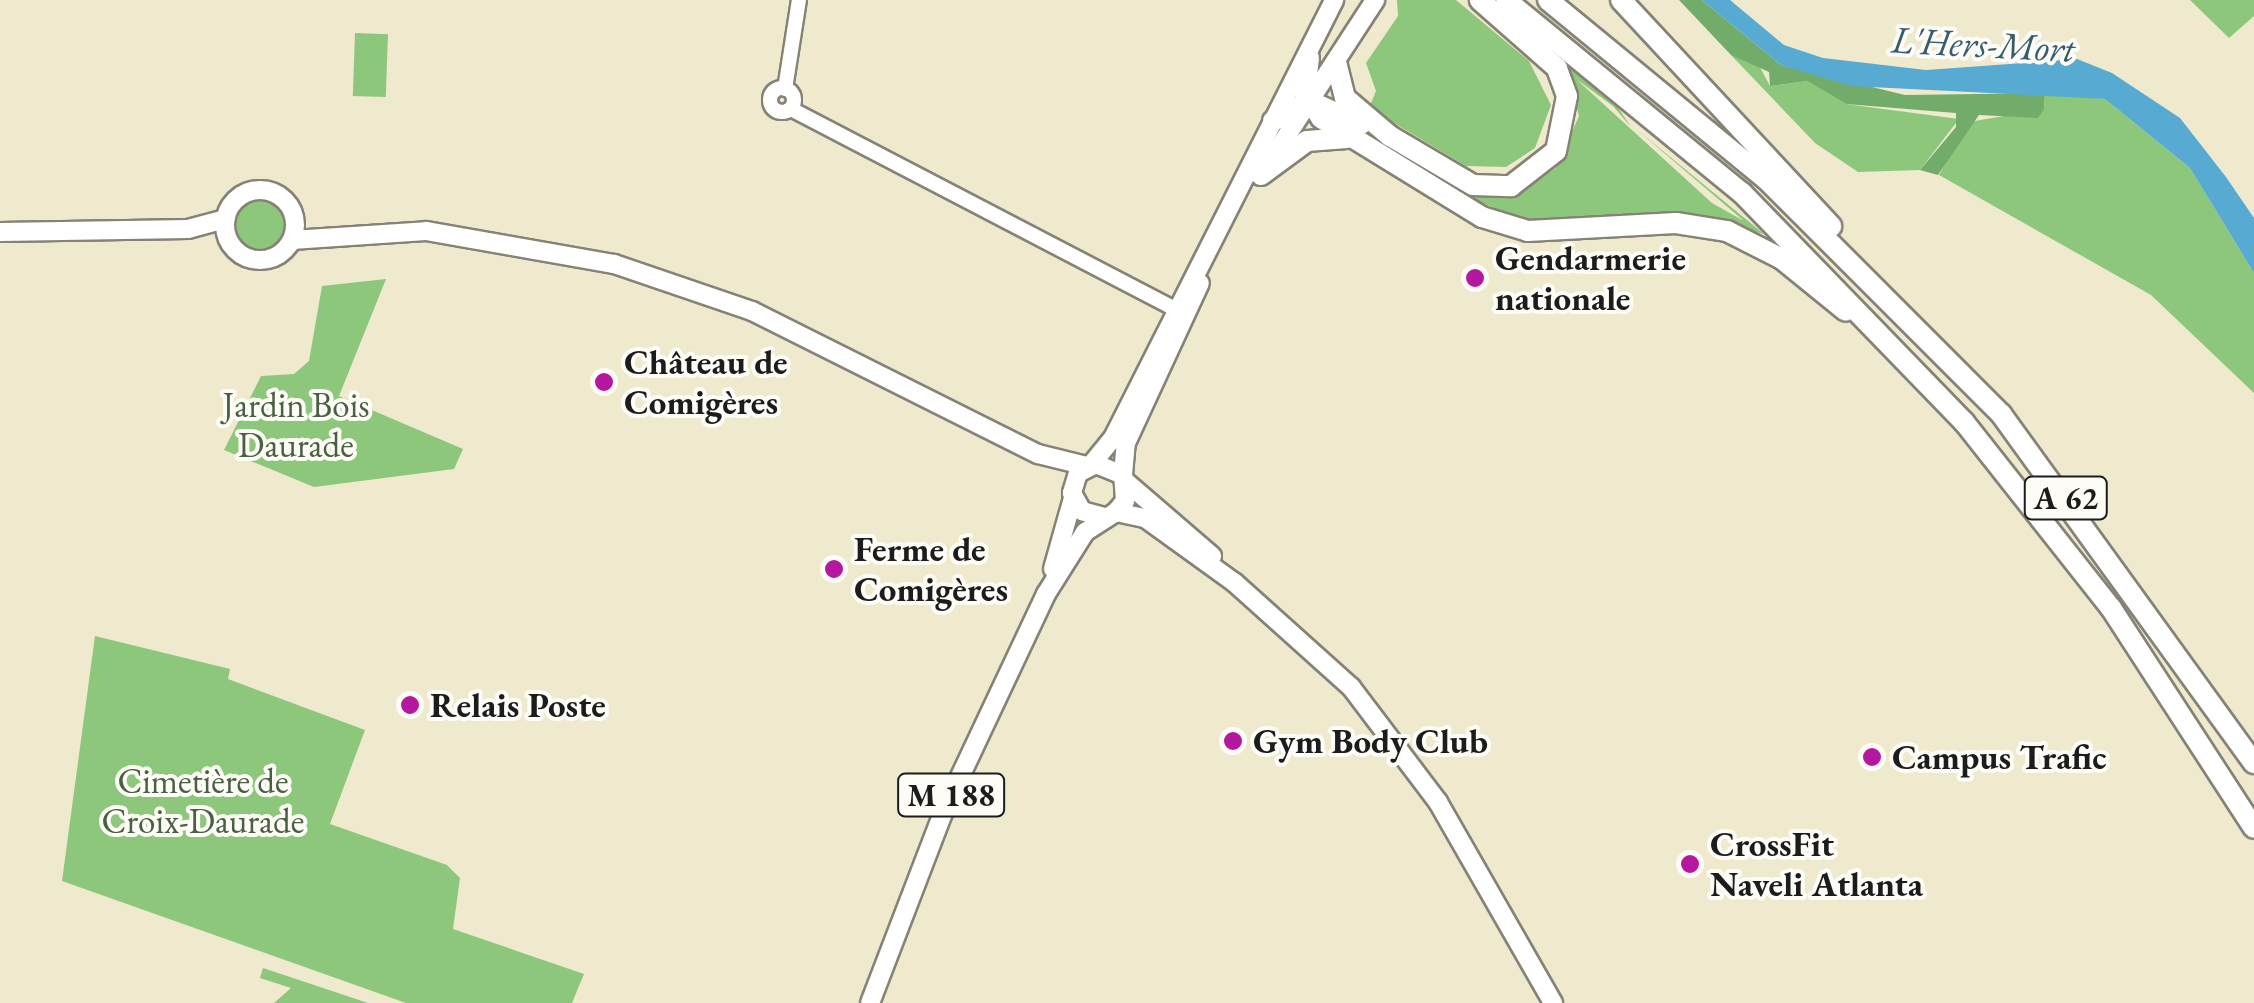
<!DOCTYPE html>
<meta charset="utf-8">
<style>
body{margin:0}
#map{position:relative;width:2254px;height:1003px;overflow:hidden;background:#efe9ce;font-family:"EB Garamond",serif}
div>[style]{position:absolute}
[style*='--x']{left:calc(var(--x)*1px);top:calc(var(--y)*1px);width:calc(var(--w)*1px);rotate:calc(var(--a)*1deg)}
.green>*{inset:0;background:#8dc77b;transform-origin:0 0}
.round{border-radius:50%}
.forest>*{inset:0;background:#72ac6b}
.water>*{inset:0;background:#57abd3}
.roads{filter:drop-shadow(2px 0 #868275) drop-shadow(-2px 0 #868275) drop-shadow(0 2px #868275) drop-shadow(0 -2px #868275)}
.minor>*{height:14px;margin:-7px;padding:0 7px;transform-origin:7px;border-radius:7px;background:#fff}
.minor>.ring{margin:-7px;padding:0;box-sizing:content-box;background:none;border:14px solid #fff;border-radius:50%}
.major>*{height:18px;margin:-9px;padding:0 9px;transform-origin:9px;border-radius:9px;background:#fff}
.major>.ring{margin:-9px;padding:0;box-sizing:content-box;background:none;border:18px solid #fff;border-radius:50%}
.highway>*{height:20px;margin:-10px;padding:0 10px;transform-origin:10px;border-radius:10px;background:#fff}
.dots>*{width:28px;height:28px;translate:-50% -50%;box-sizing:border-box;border:5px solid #fdfcf7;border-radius:50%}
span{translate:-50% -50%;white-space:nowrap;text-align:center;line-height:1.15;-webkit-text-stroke:8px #fdfcf7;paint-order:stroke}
.shield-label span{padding:2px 8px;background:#fdfcf7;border:2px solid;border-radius:8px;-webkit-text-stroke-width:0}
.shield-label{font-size:32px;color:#1c1c1c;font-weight:700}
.poi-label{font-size:35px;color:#1c1c1c;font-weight:700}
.left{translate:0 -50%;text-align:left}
.park-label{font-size:35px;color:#496042}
.water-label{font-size:38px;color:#375c6e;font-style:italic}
</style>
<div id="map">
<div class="green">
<div style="clip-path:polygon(1397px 0,1456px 0,1529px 61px,1551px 105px,1535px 148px,1506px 167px,1466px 166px,1369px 108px,1376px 91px,1366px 63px,1398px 16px)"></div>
<div style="clip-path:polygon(2190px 0,2254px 0,2254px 16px,2229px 38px)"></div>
<div style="left:355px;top:33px;width:33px;height:63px;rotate:2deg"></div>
<div style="clip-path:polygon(1731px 55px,1756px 60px,1770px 86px,1807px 81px,1846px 104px,1959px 119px,1920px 170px,1858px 172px,1815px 143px)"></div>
<div style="clip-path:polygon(1565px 63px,1615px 103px,1631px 127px,1613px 106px,1576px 79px,1712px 203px,1744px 221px,1636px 129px,1764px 234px,1702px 218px,1535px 224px,1462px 195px,1510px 197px,1556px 168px,1579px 116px)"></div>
<div style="clip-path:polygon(2045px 93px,2105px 99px,2190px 168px,2254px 273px,2254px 393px,2151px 295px,1939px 175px,1969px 122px,2044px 109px)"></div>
<div class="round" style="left:231px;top:197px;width:58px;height:58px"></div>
<div style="clip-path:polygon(386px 279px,339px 396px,463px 449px,454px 469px,314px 487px,224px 450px,261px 376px,294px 374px,309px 361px,322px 286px)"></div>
<div style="clip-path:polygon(95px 636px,230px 669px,228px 679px,365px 730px,330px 824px,447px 865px,460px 878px,453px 929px,584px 974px,572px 1003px,406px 1003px,62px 881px)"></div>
<div style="clip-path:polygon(263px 968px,368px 1003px,274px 1003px,291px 988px,260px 978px)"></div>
</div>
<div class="forest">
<div style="clip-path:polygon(1679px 0,1702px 0,1781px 65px,1905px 95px,2045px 93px,2044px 109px,2038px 118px,1979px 115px,1938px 175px,1920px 170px,1956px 127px,1956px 113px,1846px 104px,1807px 81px,1770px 86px,1769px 72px,1731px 55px)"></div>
</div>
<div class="water">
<div style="clip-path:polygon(1702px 0,1730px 0,1784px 45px,1823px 58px,1926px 70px,2077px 59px,2112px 73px,2180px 118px,2226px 177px,2254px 218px,2254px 273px,2190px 168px,2105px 99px,1851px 86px,1781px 65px)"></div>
</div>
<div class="roads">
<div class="minor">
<div class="ring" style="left:770px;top:88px;width:10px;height:10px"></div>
<div style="--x:785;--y:89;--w:90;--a:-81.1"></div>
<div style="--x:791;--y:109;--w:433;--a:27.5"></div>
</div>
<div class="major">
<div style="--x:1265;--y:169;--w:202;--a:-56.9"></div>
<div class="ring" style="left:225px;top:190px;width:52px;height:52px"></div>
<div style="--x:0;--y:232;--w:188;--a:-0.9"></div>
<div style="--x:188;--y:229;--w:39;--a:-15"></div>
<div style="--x:292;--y:240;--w:134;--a:-3.8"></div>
<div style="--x:426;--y:231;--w:191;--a:10"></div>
<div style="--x:614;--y:264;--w:146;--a:18.8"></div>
<div style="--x:752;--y:311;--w:320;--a:26.6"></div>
<div style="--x:1038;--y:454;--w:50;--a:13.8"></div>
<div style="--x:1091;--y:465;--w:35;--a:-51"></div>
<div style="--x:1113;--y:438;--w:491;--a:-63.2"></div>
<div style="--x:1123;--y:475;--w:32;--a:-85"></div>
<div style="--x:1126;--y:443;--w:176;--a:-65.2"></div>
<div style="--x:1125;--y:481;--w:115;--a:40.8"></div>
<div style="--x:1116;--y:512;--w:30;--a:12"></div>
<div style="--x:1145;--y:518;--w:111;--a:35.8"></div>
<div style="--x:1235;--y:583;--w:156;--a:41.9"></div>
<div style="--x:1351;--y:687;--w:144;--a:52.9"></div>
<div style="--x:1438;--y:802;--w:232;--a:60.2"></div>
<div style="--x:1053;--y:569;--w:74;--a:-74.3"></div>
<div style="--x:870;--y:1003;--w:201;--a:-69"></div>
<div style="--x:942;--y:815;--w:244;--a:-64.8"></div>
<div style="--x:1046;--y:594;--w:73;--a:-57.8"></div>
<div style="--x:1085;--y:532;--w:37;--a:-33"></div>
<div style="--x:1116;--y:512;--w:14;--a:-51"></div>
<div style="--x:1125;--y:501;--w:26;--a:-94"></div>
<div style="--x:1123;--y:475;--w:29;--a:-158"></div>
<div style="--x:1096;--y:464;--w:20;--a:153"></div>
<div style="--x:1078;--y:473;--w:21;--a:107"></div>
<div style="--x:1072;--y:493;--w:21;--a:61"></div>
<div style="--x:1082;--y:511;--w:23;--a:15"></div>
</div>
<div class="highway">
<div style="--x:1506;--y:0;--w:305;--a:39.3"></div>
<div style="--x:1742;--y:193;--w:319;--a:45.9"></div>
<div style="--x:1964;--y:422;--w:237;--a:51.7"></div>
<div style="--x:2111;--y:608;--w:262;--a:57"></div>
<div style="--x:1548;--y:0;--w:281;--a:39.4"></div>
<div style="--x:1765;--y:178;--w:334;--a:45"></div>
<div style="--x:2001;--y:414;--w:431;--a:54.1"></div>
<div style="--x:1621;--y:0;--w:309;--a:47.1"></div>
<div style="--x:1309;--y:58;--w:35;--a:97"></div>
<div style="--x:1305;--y:93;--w:30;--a:57"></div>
<div style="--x:1321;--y:118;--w:189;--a:31.6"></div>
<div style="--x:1482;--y:217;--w:48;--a:16.9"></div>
<div style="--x:1528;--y:231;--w:148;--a:-3.1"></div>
<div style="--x:1676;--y:223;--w:52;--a:8.9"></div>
<div style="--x:1727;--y:231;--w:62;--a:27"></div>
<div style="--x:1782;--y:259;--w:82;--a:39.1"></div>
<div style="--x:1336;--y:62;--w:37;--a:76"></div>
<div style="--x:1345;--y:98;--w:59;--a:40.2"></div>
<div style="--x:1390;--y:136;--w:96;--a:30.6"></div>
<div style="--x:1473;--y:185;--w:38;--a:2"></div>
<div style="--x:1511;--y:186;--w:57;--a:-37.9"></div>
<div style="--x:1556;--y:151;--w:56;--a:-78.7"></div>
<div style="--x:1567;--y:96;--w:30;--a:-110"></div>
<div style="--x:1557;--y:68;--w:103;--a:-138.6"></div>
<div style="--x:1273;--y:121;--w:41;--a:-29.1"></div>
<div style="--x:1309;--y:101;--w:57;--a:23.9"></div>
<div style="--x:1261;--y:175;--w:57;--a:-36.5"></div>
<div style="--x:1307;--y:141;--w:40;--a:-4.3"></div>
</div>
</div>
<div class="dots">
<div style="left:1475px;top:278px;background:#b5179e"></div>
<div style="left:604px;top:382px;background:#b5179e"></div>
<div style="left:834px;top:569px;background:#b5179e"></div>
<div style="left:410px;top:705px;background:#b5179e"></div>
<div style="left:1233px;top:741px;background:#b5179e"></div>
<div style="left:1872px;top:757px;background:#b5179e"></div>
<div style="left:1690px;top:864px;background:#b5179e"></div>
</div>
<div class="shield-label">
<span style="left:2066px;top:498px">A 62</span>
<span style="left:951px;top:795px">M 188</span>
</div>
<div class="poi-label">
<span class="left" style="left:1495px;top:278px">Gendarmerie<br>nationale</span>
<span class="left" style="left:624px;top:382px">Château de<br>Comigères</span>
<span class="left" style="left:854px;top:569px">Ferme de<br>Comigères</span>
<span class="left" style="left:430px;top:705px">Relais Poste</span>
<span class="left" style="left:1253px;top:741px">Gym Body Club</span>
<span class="left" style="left:1892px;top:757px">Campus Trafic</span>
<span class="left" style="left:1710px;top:864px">CrossFit<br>Naveli Atlanta</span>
</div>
<div class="park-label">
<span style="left:296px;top:425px">Jardin Bois<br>Daurade</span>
<span style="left:203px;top:801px">Cimetière de<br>Croix-Daurade</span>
</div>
<div class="water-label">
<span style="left:1983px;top:44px;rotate:3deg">L'Hers-Mort</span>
</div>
</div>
